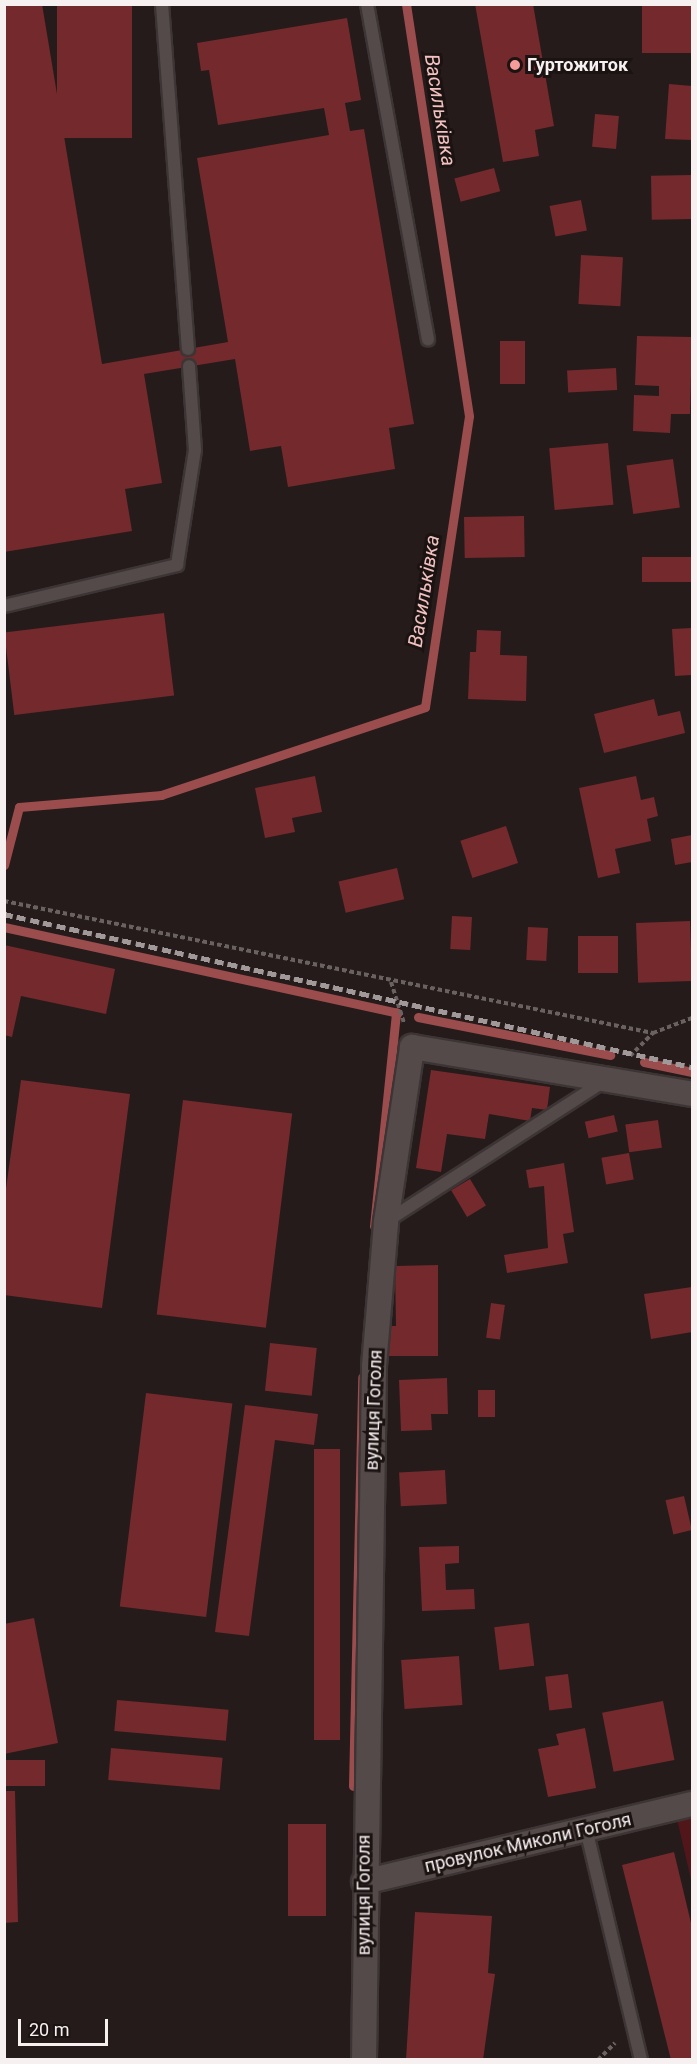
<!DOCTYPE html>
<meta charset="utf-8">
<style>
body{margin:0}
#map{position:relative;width:697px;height:2064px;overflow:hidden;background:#251b1b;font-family:Roboto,sans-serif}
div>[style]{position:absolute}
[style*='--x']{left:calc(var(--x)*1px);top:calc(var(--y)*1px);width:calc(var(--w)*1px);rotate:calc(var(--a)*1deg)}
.green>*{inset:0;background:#51161a}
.stream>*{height:9px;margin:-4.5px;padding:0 4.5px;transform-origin:4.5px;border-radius:4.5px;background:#9b4c4d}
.building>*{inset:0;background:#74292d;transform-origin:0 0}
.path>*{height:4px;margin-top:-2px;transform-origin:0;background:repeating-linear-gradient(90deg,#6a6161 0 4.5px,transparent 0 7.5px)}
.roads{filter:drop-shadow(2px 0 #3d3535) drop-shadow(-2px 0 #3d3535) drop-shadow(0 2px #3d3535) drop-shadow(0 -2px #3d3535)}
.service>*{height:12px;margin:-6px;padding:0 6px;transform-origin:6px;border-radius:6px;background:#554a4a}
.minor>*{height:24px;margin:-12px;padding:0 12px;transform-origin:12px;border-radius:12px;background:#554a4a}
.rail>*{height:4.5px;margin-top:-2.25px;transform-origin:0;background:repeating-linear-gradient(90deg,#a19999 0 9px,transparent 0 13.5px)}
.dots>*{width:16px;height:16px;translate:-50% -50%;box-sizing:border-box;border:3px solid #1b1212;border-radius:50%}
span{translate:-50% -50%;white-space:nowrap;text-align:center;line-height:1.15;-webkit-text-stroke:6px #1b1212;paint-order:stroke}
.poi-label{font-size:18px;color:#f7f0f0;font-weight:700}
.left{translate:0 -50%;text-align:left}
.street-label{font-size:18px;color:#f7f0f0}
.water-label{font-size:20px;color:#f1c2c0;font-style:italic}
.frame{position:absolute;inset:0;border:6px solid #f7f0f0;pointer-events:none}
.scale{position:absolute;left:18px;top:2019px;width:90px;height:27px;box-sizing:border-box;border:3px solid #f7f0f0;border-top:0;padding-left:8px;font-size:18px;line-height:21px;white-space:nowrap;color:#f7f0f0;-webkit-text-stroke:4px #1b1212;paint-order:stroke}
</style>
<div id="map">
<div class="green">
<div style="clip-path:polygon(692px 1815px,692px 1884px,677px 1819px)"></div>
</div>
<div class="stream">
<div style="--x:4;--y:865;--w:60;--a:-75.5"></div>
<div style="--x:19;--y:807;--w:143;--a:-4.8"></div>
<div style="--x:161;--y:795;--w:278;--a:-18.4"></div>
<div style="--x:425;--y:707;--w:294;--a:-81.4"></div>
<div style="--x:469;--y:416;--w:417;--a:-98.7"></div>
<div style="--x:4;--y:927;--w:403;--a:12.3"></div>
<div style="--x:418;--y:1017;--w:196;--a:11.2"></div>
<div style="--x:644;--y:1062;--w:49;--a:11.8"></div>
<div style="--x:374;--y:1226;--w:215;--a:-84.1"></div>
<div style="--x:353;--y:1786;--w:409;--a:-88.7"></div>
</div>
<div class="building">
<div style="clip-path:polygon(4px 4px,42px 4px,102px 364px,228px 342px,197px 158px,329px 135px,324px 108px,218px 125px,209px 70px,201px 71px,197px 43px,347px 18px,361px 100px,345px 103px,350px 131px,364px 129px,414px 424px,389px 428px,395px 469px,288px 487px,281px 446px,250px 451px,235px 359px,144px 374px,162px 483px,125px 489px,132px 531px,4px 552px)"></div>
<div style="left:57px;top:4px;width:75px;height:134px"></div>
<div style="clip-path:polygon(475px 4px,533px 4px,554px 126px,535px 130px,539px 156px,503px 162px)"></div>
<div style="left:642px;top:4px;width:50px;height:49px"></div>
<div style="clip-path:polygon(669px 84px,692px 86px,692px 140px,665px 139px)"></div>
<div style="left:595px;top:114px;width:24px;height:33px;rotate:5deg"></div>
<div style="left:494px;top:168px;width:24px;height:41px;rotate:75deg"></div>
<div style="left:691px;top:175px;width:44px;height:40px;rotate:89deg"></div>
<div style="left:581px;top:200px;width:31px;height:32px;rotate:79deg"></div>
<div style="left:581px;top:255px;width:42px;height:49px;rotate:3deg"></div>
<div style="clip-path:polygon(637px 336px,692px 337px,690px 414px,671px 414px,670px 433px,633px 431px,634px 395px,659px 396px,659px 386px,635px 385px)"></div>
<div style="left:500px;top:341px;width:25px;height:43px"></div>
<div style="left:616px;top:368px;width:22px;height:49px;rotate:87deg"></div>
<div style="left:608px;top:443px;width:62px;height:59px;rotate:85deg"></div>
<div style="left:673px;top:459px;width:49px;height:47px;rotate:82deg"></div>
<div style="left:524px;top:516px;width:41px;height:60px;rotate:89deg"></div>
<div style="left:692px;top:557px;width:25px;height:50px;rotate:90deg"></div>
<div style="left:164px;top:613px;width:83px;height:161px;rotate:83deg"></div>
<div style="clip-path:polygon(692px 628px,692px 675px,675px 676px,672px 629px)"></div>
<div style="clip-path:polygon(477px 630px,501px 631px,500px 655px,527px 656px,526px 701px,468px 699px,470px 652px,476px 652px)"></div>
<div style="clip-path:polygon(654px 699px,658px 716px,680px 711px,685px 733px,604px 753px,594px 714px)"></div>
<div style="clip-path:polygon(315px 776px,322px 812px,292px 818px,295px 832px,265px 838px,255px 788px)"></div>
<div style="clip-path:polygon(636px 776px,641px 800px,654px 797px,658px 816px,647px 819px,651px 841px,615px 849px,620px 873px,598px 878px,579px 788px)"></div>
<div style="left:506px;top:826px;width:39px;height:48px;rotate:72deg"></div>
<div style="clip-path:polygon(692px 835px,692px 862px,675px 865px,671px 839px)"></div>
<div style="left:397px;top:868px;width:32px;height:60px;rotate:77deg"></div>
<div style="left:452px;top:916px;width:20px;height:33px;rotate:3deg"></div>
<div style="left:690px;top:921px;width:60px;height:54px;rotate:88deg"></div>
<div style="left:528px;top:927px;width:20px;height:33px;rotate:3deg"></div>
<div style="left:578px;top:936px;width:40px;height:37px"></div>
<div style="clip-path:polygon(4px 945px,115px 969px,106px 1014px,21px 996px,12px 1037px,4px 1035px)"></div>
<div style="clip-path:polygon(431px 1070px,550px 1087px,547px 1110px,532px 1108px,530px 1121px,489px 1114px,485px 1139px,447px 1134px,441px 1172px,416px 1168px)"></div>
<div style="clip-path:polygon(21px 1080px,130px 1094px,102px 1308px,4px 1295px,4px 1203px)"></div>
<div style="left:183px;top:1100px;width:110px;height:216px;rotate:7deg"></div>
<div style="left:614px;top:1115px;width:17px;height:30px;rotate:77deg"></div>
<div style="left:658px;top:1120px;width:28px;height:33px;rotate:82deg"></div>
<div style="left:629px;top:1153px;width:27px;height:28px;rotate:80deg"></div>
<div style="clip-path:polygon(564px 1163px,574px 1232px,563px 1234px,568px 1263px,507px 1273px,504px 1255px,548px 1248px,544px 1186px,529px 1188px,526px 1170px)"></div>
<div style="left:470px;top:1179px;width:31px;height:22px;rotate:59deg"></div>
<div style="clip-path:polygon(438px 1265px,438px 1356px,383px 1356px,383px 1326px,396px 1326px,395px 1266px)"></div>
<div style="clip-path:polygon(692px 1287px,692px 1332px,651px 1339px,644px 1294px)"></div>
<div style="left:491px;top:1303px;width:14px;height:35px;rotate:8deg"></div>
<div style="left:270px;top:1343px;width:47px;height:48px;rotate:6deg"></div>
<div style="clip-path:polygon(447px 1378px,448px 1414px,431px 1414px,432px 1430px,401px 1431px,399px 1380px)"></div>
<div style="left:478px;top:1390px;width:17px;height:27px"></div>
<div style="left:146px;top:1393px;width:87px;height:215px;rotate:7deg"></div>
<div style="clip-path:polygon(245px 1405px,318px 1414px,314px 1445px,275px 1440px,249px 1636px,215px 1632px)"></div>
<div style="left:314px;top:1449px;width:26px;height:291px"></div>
<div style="left:445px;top:1470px;width:34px;height:46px;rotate:87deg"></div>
<div style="left:684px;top:1496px;width:35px;height:19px;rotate:77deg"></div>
<div style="clip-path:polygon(459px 1546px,459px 1563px,445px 1564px,446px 1590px,474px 1589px,475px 1609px,422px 1611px,419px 1547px)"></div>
<div style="clip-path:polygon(34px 1618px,58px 1743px,4px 1754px,4px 1624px)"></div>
<div style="left:529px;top:1623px;width:43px;height:35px;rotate:83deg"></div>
<div style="left:459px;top:1656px;width:49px;height:58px;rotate:86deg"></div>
<div style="left:568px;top:1674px;width:34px;height:23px;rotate:83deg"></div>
<div style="left:117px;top:1700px;width:112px;height:31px;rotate:5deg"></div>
<div style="left:663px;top:1701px;width:60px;height:62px;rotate:79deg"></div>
<div style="clip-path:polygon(585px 1728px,596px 1788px,548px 1797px,538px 1749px,559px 1745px,556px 1734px)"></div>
<div style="left:111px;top:1748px;width:112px;height:32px;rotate:5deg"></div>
<div style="left:45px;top:1760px;width:26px;height:41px;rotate:90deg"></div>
<div style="clip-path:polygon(4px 1791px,15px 1791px,18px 1922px,4px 1923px)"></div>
<div style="left:288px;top:1824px;width:38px;height:92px"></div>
<div style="clip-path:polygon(674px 1852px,692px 1927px,692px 2060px,671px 2060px,622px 1865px)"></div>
<div style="clip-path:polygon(415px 1912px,492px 1916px,488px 1973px,495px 1974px,483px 2060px,406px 2060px)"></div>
</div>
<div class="path">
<div style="--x:4;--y:901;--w:662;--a:11.5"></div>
<div style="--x:391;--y:982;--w:43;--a:72.4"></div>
<div style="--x:630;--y:1056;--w:33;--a:-45"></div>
<div style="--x:653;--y:1033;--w:42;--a:-21"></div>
<div style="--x:598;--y:2060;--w:24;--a:-45"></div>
</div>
<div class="roads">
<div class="service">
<div style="--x:162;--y:4;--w:346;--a:85.7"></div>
<div style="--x:367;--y:4;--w:341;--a:79.7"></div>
<div style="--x:4;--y:606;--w:178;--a:-13.3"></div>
<div style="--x:177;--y:565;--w:116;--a:-81.1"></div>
<div style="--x:195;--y:450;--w:84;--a:-94.1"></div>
<div style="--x:387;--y:1221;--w:258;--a:-32.8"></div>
<div style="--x:586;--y:1829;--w:237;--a:76.6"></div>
</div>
<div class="minor">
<div style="--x:364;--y:1882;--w:337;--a:-13.4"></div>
<div style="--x:364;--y:2060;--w:694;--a:-89.17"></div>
<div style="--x:374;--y:1366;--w:144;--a:-85.2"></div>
<div style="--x:386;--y:1222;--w:177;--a:-81.5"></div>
<div style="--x:412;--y:1047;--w:284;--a:9.5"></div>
</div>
</div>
<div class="rail">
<div style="--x:4;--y:914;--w:705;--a:12.54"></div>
</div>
<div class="dots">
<div style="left:515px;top:65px;background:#f59b9a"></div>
</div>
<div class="poi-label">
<span class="left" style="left:527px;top:65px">Гуртожиток</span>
</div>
<div class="street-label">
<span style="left:374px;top:1410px;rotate:-88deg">вулиця Гоголя</span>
<span style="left:528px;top:1843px;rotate:-13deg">провулок Миколи Гоголя</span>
<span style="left:364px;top:1895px;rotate:-90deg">вулиця Гоголя</span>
</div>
<div class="water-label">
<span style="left:440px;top:110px;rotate:81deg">Васильківка</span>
<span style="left:424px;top:591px;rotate:-81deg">Васильківка</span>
</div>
<div class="frame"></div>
<div class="scale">20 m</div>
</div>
